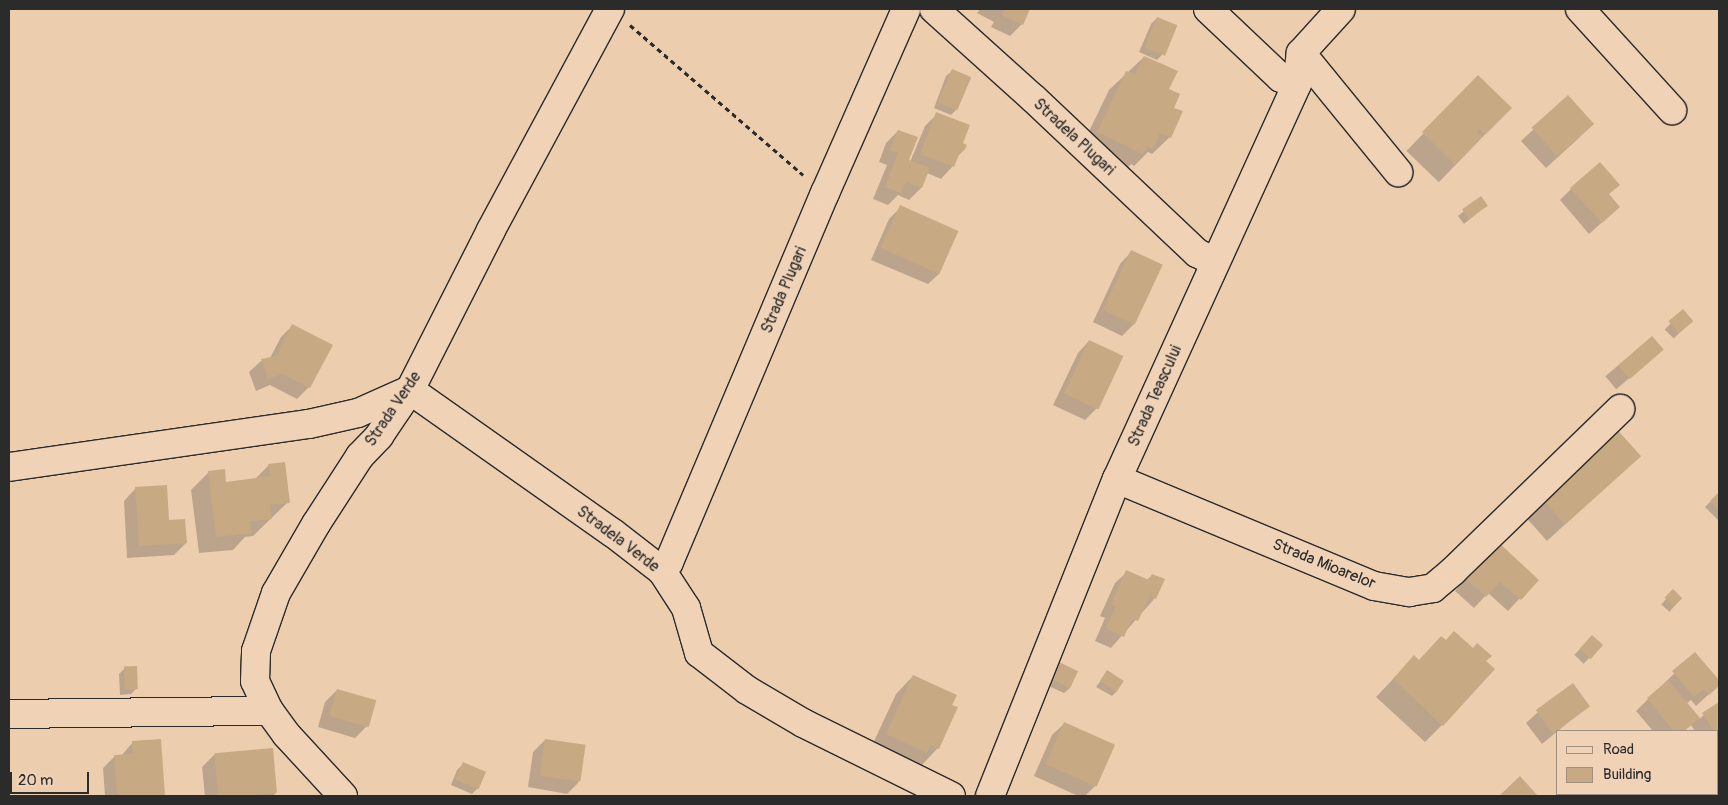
<!DOCTYPE html>
<style>
body{margin:0}
#map{position:relative;width:1728px;height:805px;overflow:hidden;background:#ecceaf;font-family:Pangolin,sans-serif}
div>[style]{position:absolute}
[style*='--x']{left:calc(var(--x)*1px);top:calc(var(--y)*1px);width:calc(var(--w)*1px);rotate:calc(var(--a)*1deg)}
.shadow>*{inset:0;background:#0003;transform-origin:0 0}
.building>*{inset:0;background:#c7aa83;transform-origin:0 0}
.path>*{height:3px;margin-top:-1.5px;transform-origin:0;background:repeating-linear-gradient(90deg,#2b2b2b 0 5px,transparent 0 9px)}
.roads{filter:drop-shadow(1px 0 #2b2b2b) drop-shadow(-1px 0 #2b2b2b) drop-shadow(0 1px #2b2b2b) drop-shadow(0 -1px #2b2b2b)}
.minor>*{height:28px;margin:-14px;padding:0 14px;transform-origin:14px;border-radius:14px;background:#f0d3b7}
span{translate:-50% -50%;white-space:nowrap;text-align:center;line-height:1.15;-webkit-text-stroke:4.5px #f0d3b7;paint-order:stroke}
.street-label{font-size:16px;color:#2b2b2b}
.frame{position:absolute;inset:0;border:10px solid #2b2b2b;pointer-events:none}
.legend{position:absolute;left:1556px;top:730px;width:162px;height:65px;box-sizing:border-box;background:#f0d3b7;border:1px solid #a1907f;margin:0;padding:6px 9px;list-style:none;font-size:15px;color:#2b2b2b}
.legend li{display:flex;align-items:center;gap:10px;height:25px}
.legend b{width:25px;border:1px solid #a1907f}
.scale{position:absolute;left:10px;top:772px;width:79px;height:22px;box-sizing:border-box;border:2px solid #2b2b2b;border-top:0;padding-left:6px;font-size:15px;line-height:18px;white-space:nowrap;color:#2b2b2b;-webkit-text-stroke:4px #f0d3b7;paint-order:stroke}
</style>
<div id="map">
<div class="shadow">
<div style="clip-path:polygon(980px 9px,1029px 9px,1022px 24px,1010px 36px,991px 27px,994px 22px,977px 13px)"></div>
<div style="clip-path:polygon(1157px 18px,1163px 54px,1157px 60px,1139px 52px,1151px 24px)"></div>
<div style="clip-path:polygon(1144px 57px,1168px 89px,1170px 137px,1152px 154px,1148px 152px,1134px 166px,1131px 164px,1125px 171px,1080px 150px,1109px 90px)"></div>
<div style="clip-path:polygon(952px 71px,957px 109px,951px 115px,934px 108px,946px 76px)"></div>
<div style="left:1478px;top:77px;width:45px;height:103px;rotate:44deg"></div>
<div style="clip-path:polygon(1568px 97px,1581px 136px,1546px 168px,1521px 141px)"></div>
<div style="clip-path:polygon(937px 114px,961px 144px,963px 151px,956px 158px,952px 167px,941px 179px,927px 173px,921px 188px,909px 200px,898px 195px,888px 205px,873px 199px,887px 165px,879px 162px,886px 143px,898px 131px,907px 161px,910px 162px,925px 126px)"></div>
<div style="clip-path:polygon(1571px 189px,1608px 195px,1607px 218px,1589px 234px,1560px 200px)"></div>
<div style="clip-path:polygon(901px 207px,940px 273px,928px 284px,871px 260px,889px 219px)"></div>
<div style="clip-path:polygon(1464px 211px,1480px 211px,1464px 224px,1458px 216px)"></div>
<div style="clip-path:polygon(1131px 252px,1134px 324px,1122px 336px,1093px 322px,1120px 264px)"></div>
<div style="left:1683px;top:311px;width:13px;height:26px;rotate:45deg"></div>
<div style="clip-path:polygon(293px 325px,331px 345px,309px 387px,297px 399px,270px 385px,256px 391px,249px 372px,261px 361px,270px 358px,281px 337px)"></div>
<div style="left:1652px;top:337px;width:17px;height:61px;rotate:50deg"></div>
<div style="clip-path:polygon(1089px 341px,1097px 408px,1085px 420px,1053px 405px,1078px 353px)"></div>
<div style="clip-path:polygon(1639px 456px,1547px 541px,1521px 512px)"></div>
<div style="clip-path:polygon(269px 465px,288px 502px,253px 536px,245px 537px,233px 550px,199px 553px,191px 490px,209px 472px,225px 483px,255px 479px)"></div>
<div style="clip-path:polygon(135px 489px,168px 521px,186px 543px,174px 555px,127px 558px,124px 501px)"></div>
<div style="clip-path:polygon(1719px 493px,1719px 519px,1718px 520px,1705px 507px)"></div>
<div style="clip-path:polygon(1486px 556px,1537px 580px,1508px 611px,1488px 593px,1474px 608px,1455px 591px)"></div>
<div style="clip-path:polygon(1127px 572px,1147px 580px,1152px 575px,1155px 598px,1111px 648px,1095px 641px,1105px 618px,1100px 616px,1115px 583px)"></div>
<div style="left:1673px;top:591px;width:11px;height:18px;rotate:41deg"></div>
<div style="left:1592px;top:637px;width:13px;height:25px;rotate:45deg"></div>
<div style="clip-path:polygon(1446px 641px,1484px 661px,1442px 725px,1425px 742px,1376px 697px,1414px 657px,1418px 661px)"></div>
<div style="clip-path:polygon(1695px 653px,1719px 685px,1696px 706px,1691px 700px,1686px 704px,1699px 719px,1719px 703px,1719px 753px,1717px 755px,1717px 731px,1695px 731px,1691px 725px,1684px 731px,1653px 731px,1636px 711px)"></div>
<div style="clip-path:polygon(125px 668px,136px 689px,131px 694px,120px 695px,119px 674px)"></div>
<div style="clip-path:polygon(1077px 672px,1070px 688px,1064px 693px,1040px 682px)"></div>
<div style="clip-path:polygon(1107px 672px,1117px 691px,1112px 696px,1096px 687px)"></div>
<div style="clip-path:polygon(913px 676px,951px 705px,938px 748px,921px 766px,869px 752px,896px 694px)"></div>
<div style="clip-path:polygon(337px 690px,367px 726px,355px 738px,318px 727px,325px 702px)"></div>
<div style="clip-path:polygon(1588px 706px,1542px 744px,1526px 723px,1538px 712px)"></div>
<div style="clip-path:polygon(1064px 724px,1095px 786px,1085px 796px,1078px 796px,1034px 776px,1052px 735px)"></div>
<div style="clip-path:polygon(160px 740px,163px 796px,105px 796px,103px 768px,115px 756px,121px 756px,133px 742px)"></div>
<div style="clip-path:polygon(545px 740px,579px 782px,567px 794px,528px 787px,533px 752px)"></div>
<div style="clip-path:polygon(214px 755px,276px 793px,272px 796px,205px 796px,202px 767px)"></div>
<div style="clip-path:polygon(463px 764px,478px 788px,472px 794px,451px 785px,457px 770px)"></div>
</div>
<div class="building">
<div style="clip-path:polygon(1005px 9px,1030px 9px,1023px 25px,1002px 15px)"></div>
<div style="left:1157px;top:17px;width:22px;height:33px;rotate:22deg"></div>
<div style="clip-path:polygon(1144px 56px,1178px 71px,1169px 89px,1180px 94px,1174px 108px,1183px 111px,1171px 138px,1160px 133px,1153px 149px,1147px 146px,1143px 154px,1097px 132px,1126px 71px,1135px 74px)"></div>
<div style="left:952px;top:69px;width:21px;height:36px;rotate:23deg"></div>
<div style="clip-path:polygon(1478px 75px,1512px 108px,1485px 135px,1480px 129px,1477px 132px,1482px 137px,1455px 165px,1422px 132px)"></div>
<div style="left:1568px;top:95px;width:39px;height:49px;rotate:48deg"></div>
<div style="clip-path:polygon(936px 112px,970px 125px,963px 143px,967px 145px,964px 151px,961px 150px,954px 167px,920px 154px)"></div>
<div style="clip-path:polygon(898px 130px,918px 137px,909px 160px,930px 168px,922px 188px,906px 182px,901px 193px,885px 187px,898px 153px,890px 150px)"></div>
<div style="clip-path:polygon(1600px 162px,1620px 185px,1609px 194px,1620px 207px,1602px 223px,1570px 188px)"></div>
<div style="left:1481px;top:196px;width:12px;height:23px;rotate:55deg"></div>
<div style="left:900px;top:205px;width:64px;height:47px;rotate:24deg"></div>
<div style="left:1131px;top:250px;width:35px;height:66px;rotate:25deg"></div>
<div style="left:1683px;top:309px;width:16px;height:19px;rotate:50deg"></div>
<div style="clip-path:polygon(292px 324px,333px 345px,310px 388px,282px 374px,268px 379px,261px 359px,276px 356px)"></div>
<div style="left:1652px;top:336px;width:18px;height:45px;rotate:49deg"></div>
<div style="left:1089px;top:340px;width:38px;height:59px;rotate:25deg"></div>
<div style="left:1613px;top:425px;width:42px;height:102px;rotate:48deg"></div>
<div style="clip-path:polygon(285px 462px,290px 503px,270px 505px,272px 519px,250px 521px,252px 533px,216px 537px,208px 471px,225px 469px,226px 482px,270px 476px,268px 464px)"></div>
<div style="clip-path:polygon(167px 485px,169px 520px,185px 519px,187px 543px,139px 546px,135px 487px)"></div>
<div style="clip-path:polygon(1719px 492px,1719px 510px,1710px 501px)"></div>
<div style="clip-path:polygon(1498px 542px,1539px 580px,1521px 600px,1500px 582px,1486px 597px,1466px 578px)"></div>
<div style="clip-path:polygon(1126px 570px,1149px 580px,1152px 574px,1165px 579px,1156px 599px,1150px 596px,1138px 621px,1132px 619px,1124px 637px,1106px 628px,1116px 606px,1111px 604px)"></div>
<div style="left:1673px;top:589px;width:13px;height:12px;rotate:45deg"></div>
<div style="clip-path:polygon(1454px 631px,1473px 648px,1477px 643px,1492px 656px,1486px 661px,1495px 669px,1443px 726px,1393px 679px,1414px 655px,1419px 660px,1441px 636px,1446px 640px)"></div>
<div style="left:1592px;top:635px;width:15px;height:19px;rotate:42deg"></div>
<div style="clip-path:polygon(1695px 652px,1719px 680px,1719px 686px,1709px 695px,1703px 689px,1694px 697px,1672px 671px)"></div>
<div style="left:1053px;top:659px;width:28px;height:19px;rotate:26deg"></div>
<div style="left:137px;top:666px;width:23px;height:13px;rotate:88deg"></div>
<div style="left:1107px;top:670px;width:20px;height:13px;rotate:33deg"></div>
<div style="clip-path:polygon(913px 675px,957px 695px,952px 705px,958px 707px,939px 749px,930px 745px,927px 753px,886px 734px)"></div>
<div style="clip-path:polygon(1668px 680px,1700px 718px,1684px 731px,1674px 731px,1647px 698px)"></div>
<div style="left:1573px;top:683px;width:29px;height:46px;rotate:54deg"></div>
<div style="left:337px;top:689px;width:41px;height:28px;rotate:16deg"></div>
<div style="clip-path:polygon(1719px 702px,1719px 739px,1717px 731px,1714px 731px,1702px 713px)"></div>
<div style="left:1064px;top:722px;width:56px;height:46px;rotate:24deg"></div>
<div style="clip-path:polygon(161px 739px,165px 796px,117px 796px,114px 755px,133px 754px,132px 741px)"></div>
<div style="left:545px;top:739px;width:41px;height:37px;rotate:8deg"></div>
<div style="left:273px;top:748px;width:45px;height:59px;rotate:85deg"></div>
<div style="left:463px;top:762px;width:25px;height:19px;rotate:23deg"></div>
<div style="clip-path:polygon(1520px 776px,1538px 796px,1499px 796px)"></div>
</div>
<div class="path">
<div style="--x:630;--y:25;--w:229;--a:40.9"></div>
</div>
<div class="roads">
<div class="minor">
<div style="--x:934;--y:9;--w:133;--a:42"></div>
<div style="--x:1033;--y:98;--w:226;--a:43.4"></div>
<div style="--x:1197;--y:253;--w:20;--a:27"></div>
<div style="--x:1208;--y:9;--w:100;--a:43.4"></div>
<div style="--x:1281;--y:78;--w:17;--a:21"></div>
<div style="--x:1580;--y:9;--w:137;--a:47.7"></div>
<div style="--x:1301;--y:53;--w:154;--a:50.8"></div>
<div style="--x:9;--y:467;--w:303;--a:-8.2"></div>
<div style="--x:309;--y:424;--w:50;--a:-12.7"></div>
<div style="--x:358;--y:413;--w:57;--a:-23.9"></div>
<div style="--x:410;--y:390;--w:248;--a:35.2"></div>
<div style="--x:613;--y:533;--w:62;--a:37.8"></div>
<div style="--x:662;--y:571;--w:44;--a:57"></div>
<div style="--x:686;--y:608;--w:47;--a:73.9"></div>
<div style="--x:699;--y:653;--w:61;--a:37.6"></div>
<div style="--x:747;--y:690;--w:65;--a:30.5"></div>
<div style="--x:803;--y:723;--w:165;--a:26.3"></div>
<div style="--x:1117;--y:479;--w:278;--a:22.6"></div>
<div style="--x:1374;--y:586;--w:36;--a:10"></div>
<div style="--x:1409;--y:592;--w:24;--a:-9"></div>
<div style="--x:1433;--y:588;--w:26;--a:-40"></div>
<div style="--x:1453;--y:571;--w:233;--a:-44.1"></div>
<div style="--x:662;--y:571;--w:11;--a:-52"></div>
<div style="--x:669;--y:562;--w:401;--a:-67.1"></div>
<div style="--x:825;--y:193;--w:201;--a:-66.2"></div>
<div style="--x:9;--y:714;--w:260;--a:-0.7"></div>
<div style="--x:343;--y:796;--w:84;--a:-132.6"></div>
<div style="--x:286;--y:734;--w:29;--a:-126"></div>
<div style="--x:269;--y:711;--w:33;--a:-115"></div>
<div style="--x:255;--y:681;--w:30;--a:-88"></div>
<div style="--x:256;--y:651;--w:61;--a:-71"></div>
<div style="--x:276;--y:593;--w:80;--a:-59.9"></div>
<div style="--x:316;--y:524;--w:81;--a:-57.1"></div>
<div style="--x:360;--y:456;--w:28;--a:-46"></div>
<div style="--x:379;--y:436;--w:55;--a:-56"></div>
<div style="--x:410;--y:390;--w:179;--a:-63.1"></div>
<div style="--x:491;--y:230;--w:251;--a:-61.7"></div>
<div style="--x:990;--y:796;--w:341;--a:-68.2"></div>
<div style="--x:1117;--y:479;--w:434;--a:-65.5"></div>
<div style="--x:1297;--y:84;--w:31;--a:-83"></div>
<div style="--x:1301;--y:53;--w:59;--a:-47.7"></div>
</div>
</div>
<div class="street-label">
<span style="left:1074px;top:137px;rotate:43deg">Stradela Plugari</span>
<span style="left:784px;top:290px;rotate:-67deg">Strada Plugari</span>
<span style="left:1155px;top:396px;rotate:-66deg">Strada Teascului</span>
<span style="left:393px;top:409px;rotate:-56deg">Strada Verde</span>
<span style="left:618px;top:539px;rotate:37deg">Stradela Verde</span>
<span style="left:1324px;top:564px;rotate:22deg">Strada Mioarelor</span>
</div>
<div class="frame"></div>
<ul class="legend">
<li><b style="height:6px;background:#f0d3b7"></b>Road</li>
<li><b style="height:14px;background:#c7aa83"></b>Building</li>
</ul>
<div class="scale">20 m</div>
</div>
